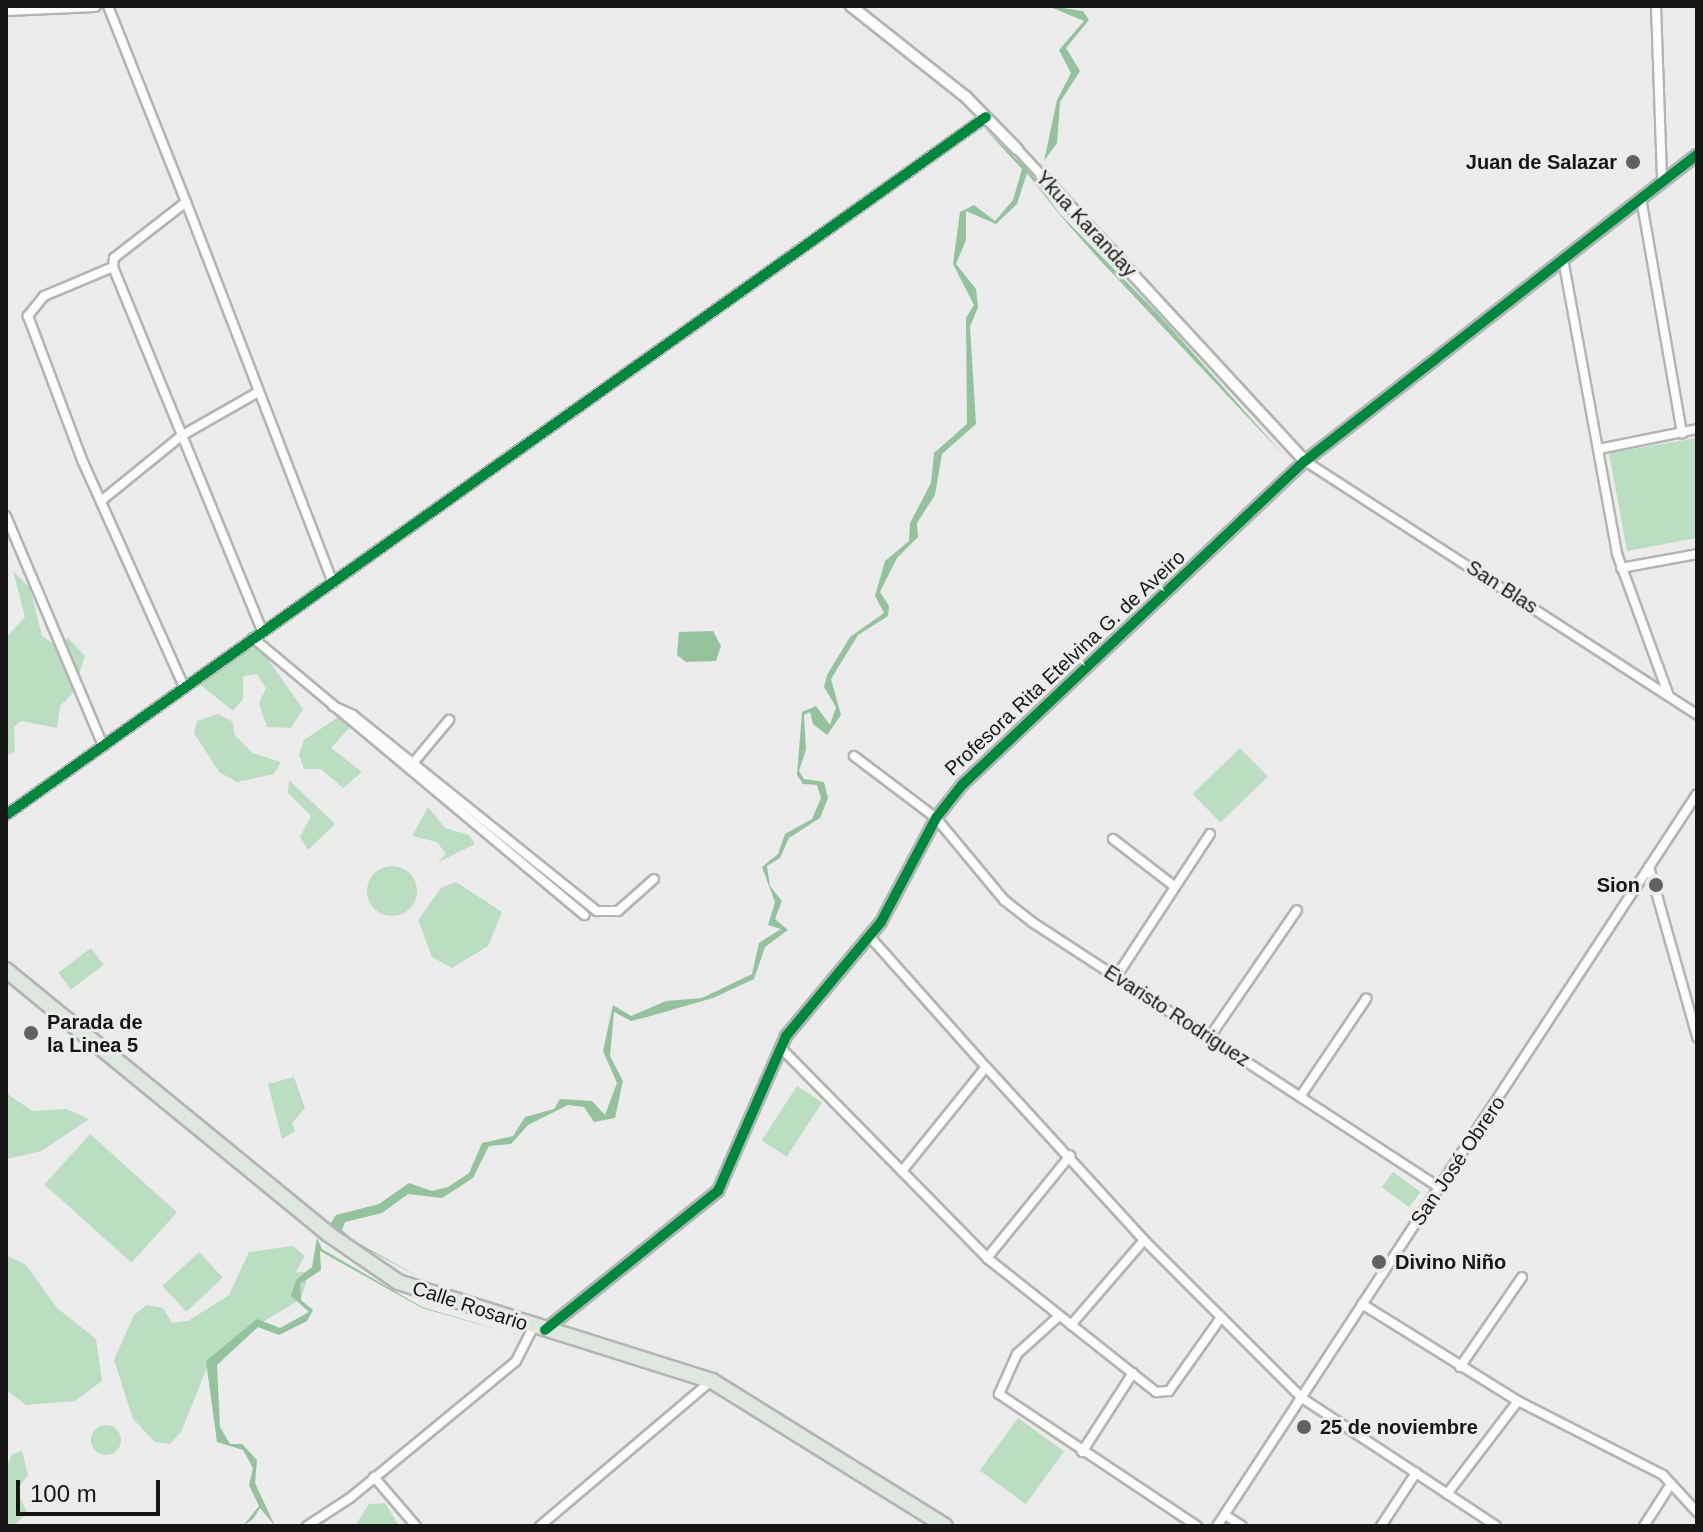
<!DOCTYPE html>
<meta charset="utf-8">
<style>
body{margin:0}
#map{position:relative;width:1703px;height:1532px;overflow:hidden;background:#ebeceb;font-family:Arial,sans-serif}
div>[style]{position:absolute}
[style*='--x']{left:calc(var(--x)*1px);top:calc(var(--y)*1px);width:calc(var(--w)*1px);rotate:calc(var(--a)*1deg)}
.green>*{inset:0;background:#bbddc2;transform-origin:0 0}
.round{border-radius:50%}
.water>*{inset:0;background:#94c29d}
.roads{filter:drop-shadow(2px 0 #b3b4b3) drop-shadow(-2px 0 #b3b4b3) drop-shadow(0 2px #b3b4b3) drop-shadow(0 -2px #b3b4b3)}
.minor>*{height:8px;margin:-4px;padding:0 4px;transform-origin:4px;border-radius:4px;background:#fcfcfc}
.tertiary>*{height:10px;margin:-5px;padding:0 5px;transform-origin:5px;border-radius:5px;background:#fcfcfc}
.primary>*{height:14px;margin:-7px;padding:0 7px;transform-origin:7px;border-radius:7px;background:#dee8e1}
.cycleway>*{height:10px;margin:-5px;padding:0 5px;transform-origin:5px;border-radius:5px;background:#00873e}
.dots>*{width:22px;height:22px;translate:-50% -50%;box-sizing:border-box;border:4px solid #eaedea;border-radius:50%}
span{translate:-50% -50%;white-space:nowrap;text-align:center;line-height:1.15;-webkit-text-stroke:6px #eaedea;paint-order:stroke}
.poi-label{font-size:20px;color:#151615;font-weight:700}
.right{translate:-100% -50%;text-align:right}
.left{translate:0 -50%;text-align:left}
.street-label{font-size:20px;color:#151615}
.frame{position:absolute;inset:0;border:8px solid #151615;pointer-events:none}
.scale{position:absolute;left:16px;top:1480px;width:144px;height:36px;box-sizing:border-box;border:4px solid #151615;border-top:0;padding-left:10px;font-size:24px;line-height:28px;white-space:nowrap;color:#151615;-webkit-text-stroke:6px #eaedea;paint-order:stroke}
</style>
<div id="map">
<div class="green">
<div style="clip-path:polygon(1697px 438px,1697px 538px,1627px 551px,1609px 453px)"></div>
<div style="clip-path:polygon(13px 571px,30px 588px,42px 636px,55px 645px,68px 638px,85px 656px,72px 694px,60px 706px,57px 728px,21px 721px,14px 727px,15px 752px,7px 755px,6px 638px,25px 617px)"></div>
<div style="clip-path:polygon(258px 645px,303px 709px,291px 728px,267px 727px,259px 703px,266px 688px,257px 674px,243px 676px,243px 699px,233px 711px,197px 682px)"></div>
<div style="clip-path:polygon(218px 714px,233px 722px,234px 734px,252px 753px,281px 762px,274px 774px,237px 782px,219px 772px,194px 733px,197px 721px)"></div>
<div style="clip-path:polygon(343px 714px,352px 725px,331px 748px,362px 772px,343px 788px,321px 769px,304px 769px,299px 755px,304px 740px)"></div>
<div style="left:1240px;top:748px;width:40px;height:66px;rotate:46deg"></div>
<div style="clip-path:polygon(289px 780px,335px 824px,308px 850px,300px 837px,311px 816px,288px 793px)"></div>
<div style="clip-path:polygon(428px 807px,445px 828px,469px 835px,475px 844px,437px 863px,446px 854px,437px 842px,412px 836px)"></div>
<div class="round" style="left:367px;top:866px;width:50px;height:50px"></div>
<div style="clip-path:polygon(456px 882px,502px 912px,488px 946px,452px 968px,432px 957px,418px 920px,441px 888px)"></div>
<div style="left:91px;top:948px;width:21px;height:41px;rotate:53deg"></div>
<div style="clip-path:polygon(294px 1077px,305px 1108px,292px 1123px,295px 1131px,282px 1139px,268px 1084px)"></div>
<div style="left:797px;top:1086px;width:30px;height:65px;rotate:33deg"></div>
<div style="clip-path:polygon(6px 1093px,32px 1111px,66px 1109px,89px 1119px,41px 1151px,6px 1159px)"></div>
<div style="left:90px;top:1134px;width:117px;height:68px;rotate:42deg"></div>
<div style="left:1393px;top:1172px;width:34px;height:19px;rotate:36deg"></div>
<div style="clip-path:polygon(293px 1246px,305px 1256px,295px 1273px,309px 1271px,301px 1299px,242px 1334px,206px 1370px,181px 1432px,170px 1444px,155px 1442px,133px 1419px,114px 1360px,134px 1315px,147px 1305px,163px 1308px,172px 1323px,188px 1321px,229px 1295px,249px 1252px)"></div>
<div style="left:199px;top:1252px;width:35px;height:50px;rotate:47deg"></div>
<div style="clip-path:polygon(6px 1255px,26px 1265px,57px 1308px,96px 1339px,102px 1381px,75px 1401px,26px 1405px,6px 1390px)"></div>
<div style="left:1018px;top:1418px;width:57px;height:65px;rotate:36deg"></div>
<div class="round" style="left:91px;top:1425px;width:30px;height:30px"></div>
<div style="clip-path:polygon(22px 1451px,28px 1475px,16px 1491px,27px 1512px,14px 1526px,6px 1522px,6px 1469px,12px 1454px)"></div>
<div style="clip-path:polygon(385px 1503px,399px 1526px,355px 1526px,369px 1504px)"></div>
</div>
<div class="water">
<div style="clip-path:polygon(1048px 6px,1083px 11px,1089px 20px,1066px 48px,1080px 71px,1060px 102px,1057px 143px,1044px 161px,1057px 100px,1071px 73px,1059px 50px,1084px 21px)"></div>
<div style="clip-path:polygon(983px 127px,1028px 170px,1059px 213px,1160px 316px,1288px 460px,1097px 257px,1059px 214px,1027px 173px,1017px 204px,996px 224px,966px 211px,966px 240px,956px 264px,976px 289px,978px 307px,970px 327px,976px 424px,942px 454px,935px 495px,917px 523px,918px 537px,897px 558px,880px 592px,889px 606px,888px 616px,858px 635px,831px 679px,841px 715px,827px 735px,813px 724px,810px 712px,804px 715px,806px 749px,799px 771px,804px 779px,824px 782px,828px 798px,820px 818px,789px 838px,780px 858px,767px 866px,770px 886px,782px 901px,775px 919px,788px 930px,765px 947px,754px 979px,713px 998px,647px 1017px,631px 1021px,614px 1012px,610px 1056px,623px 1081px,615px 1118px,594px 1122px,584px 1107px,568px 1105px,528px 1125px,511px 1144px,489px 1146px,473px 1178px,442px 1198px,408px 1194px,382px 1213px,345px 1222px,342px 1230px,353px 1240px,421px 1278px,340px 1235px,329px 1226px,336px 1215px,379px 1204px,409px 1183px,432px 1191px,448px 1187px,469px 1173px,482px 1143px,513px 1136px,525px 1117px,554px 1109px,560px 1099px,592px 1101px,605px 1115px,617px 1083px,603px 1051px,613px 1005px,631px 1016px,666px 1001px,702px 998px,752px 974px,759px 943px,781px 929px,768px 925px,775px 902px,762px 867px,778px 854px,785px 834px,812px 819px,821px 798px,817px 785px,803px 784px,797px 775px,802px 712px,816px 706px,830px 725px,836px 707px,824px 687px,827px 675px,850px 637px,884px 613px,875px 596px,885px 561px,909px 541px,910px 523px,931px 483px,934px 453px,967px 424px,966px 318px,974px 305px,953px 264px,960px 212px,974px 205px,995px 221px,1013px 200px,1022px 169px)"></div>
<div style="clip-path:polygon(713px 631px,721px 646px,716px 661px,686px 662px,677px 655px,679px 632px)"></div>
<div style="clip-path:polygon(317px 1238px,322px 1249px,422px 1307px,524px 1337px,422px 1308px,320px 1251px,321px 1270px,300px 1284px,301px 1300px,313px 1310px,307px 1321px,279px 1335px,258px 1327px,217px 1365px,220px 1427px,230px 1444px,242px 1444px,257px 1460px,255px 1483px,275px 1526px,260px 1508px,253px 1519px,243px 1526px,259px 1506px,249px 1485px,253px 1468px,243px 1450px,217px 1442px,206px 1361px,257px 1319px,280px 1328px,309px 1312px,291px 1296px,296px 1280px,312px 1267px)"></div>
</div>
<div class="roads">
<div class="minor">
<div style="--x:108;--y:6;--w:211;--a:68.3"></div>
<div style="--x:186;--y:202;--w:91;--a:142.1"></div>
<div style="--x:114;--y:258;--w:9;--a:96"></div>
<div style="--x:113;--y:267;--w:393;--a:67.7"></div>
<div style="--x:1656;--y:6;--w:175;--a:88"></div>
<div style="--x:1017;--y:149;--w:35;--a:47"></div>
<div style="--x:1641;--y:198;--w:239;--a:80.1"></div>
<div style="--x:186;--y:202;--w:408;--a:68.9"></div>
<div style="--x:1563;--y:259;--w:300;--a:79.6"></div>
<div style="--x:1617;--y:554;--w:151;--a:69.9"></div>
<div style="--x:113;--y:267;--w:75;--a:157.2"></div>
<div style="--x:44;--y:296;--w:26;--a:129"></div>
<div style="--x:28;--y:316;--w:156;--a:69.4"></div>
<div style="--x:83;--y:462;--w:247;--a:65.8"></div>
<div style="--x:1599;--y:449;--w:100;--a:-11.5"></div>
<div style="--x:1305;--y:461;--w:467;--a:32.9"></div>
<div style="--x:101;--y:501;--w:103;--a:-39.1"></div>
<div style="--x:181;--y:436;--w:89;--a:-29.7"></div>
<div style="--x:6;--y:516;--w:250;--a:67.1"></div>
<div style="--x:1621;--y:568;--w:77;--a:-10.4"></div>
<div style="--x:253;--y:638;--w:432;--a:39.9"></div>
<div style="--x:333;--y:706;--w:22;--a:24"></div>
<div style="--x:353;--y:715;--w:313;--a:38.8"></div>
<div style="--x:597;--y:911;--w:21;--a:0"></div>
<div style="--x:618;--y:911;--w:48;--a:-41.6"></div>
<div style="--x:854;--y:756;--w:103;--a:37.1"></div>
<div style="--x:936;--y:818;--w:107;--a:50.3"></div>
<div style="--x:1004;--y:900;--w:36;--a:38"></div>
<div style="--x:1032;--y:922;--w:487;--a:33.1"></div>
<div style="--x:414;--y:762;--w:55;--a:-50.2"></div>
<div style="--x:6;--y:815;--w:1203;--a:-35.46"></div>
<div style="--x:1113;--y:839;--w:77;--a:37.6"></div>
<div style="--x:1649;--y:867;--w:177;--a:74.2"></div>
<div style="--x:870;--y:937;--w:174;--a:48.3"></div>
<div style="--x:986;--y:1067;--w:134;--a:128.9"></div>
<div style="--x:1116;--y:977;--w:171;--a:-56.7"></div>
<div style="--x:1209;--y:1038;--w:155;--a:-55.5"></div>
<div style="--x:780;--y:1047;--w:296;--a:45.5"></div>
<div style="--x:987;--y:1258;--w:216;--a:38.4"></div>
<div style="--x:1156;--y:1392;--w:13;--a:-4"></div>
<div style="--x:1169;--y:1391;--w:88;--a:-54.7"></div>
<div style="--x:986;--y:1067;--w:234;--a:47.6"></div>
<div style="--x:1144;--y:1240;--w:223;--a:45"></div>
<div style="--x:1302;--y:1398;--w:232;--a:33.4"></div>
<div style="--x:1302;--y:1094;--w:115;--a:-56"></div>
<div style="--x:987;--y:1258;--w:132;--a:-50.9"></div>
<div style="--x:1362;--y:1304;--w:184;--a:31.9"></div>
<div style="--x:1518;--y:1401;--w:163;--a:27"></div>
<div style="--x:1663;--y:1475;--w:50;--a:47.4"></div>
<div style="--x:1059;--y:1316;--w:57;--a:137.9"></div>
<div style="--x:1017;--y:1354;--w:44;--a:114.2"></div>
<div style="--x:999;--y:1394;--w:238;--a:33.7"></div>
<div style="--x:1071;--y:1325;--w:112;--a:-49.3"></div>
<div style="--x:1460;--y:1367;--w:109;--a:-55.4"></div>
<div style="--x:1082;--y:1452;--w:94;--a:-57.2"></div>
<div style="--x:374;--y:1477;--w:65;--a:49.4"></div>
<div style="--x:1447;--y:1494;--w:117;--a:-52.6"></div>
<div style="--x:1225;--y:1515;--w:20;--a:33"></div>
<div style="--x:307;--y:1526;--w:51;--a:-33.1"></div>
<div style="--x:350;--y:1498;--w:215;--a:-39.5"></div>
<div style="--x:516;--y:1361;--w:38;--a:-63"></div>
<div style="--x:540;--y:1526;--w:224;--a:-40.3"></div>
<div style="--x:1217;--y:1526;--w:875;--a:-56.75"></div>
<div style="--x:1381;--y:1526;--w:64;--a:-56.6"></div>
<div style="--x:1644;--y:1526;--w:50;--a:-57.3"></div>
</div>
<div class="tertiary">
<div style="--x:851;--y:6;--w:147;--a:38.4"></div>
<div style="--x:966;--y:97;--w:73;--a:45.6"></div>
<div style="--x:6;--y:10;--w:89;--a:-2.6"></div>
<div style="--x:1041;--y:175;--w:389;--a:47.3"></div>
<div style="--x:545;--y:1330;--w:222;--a:-38.8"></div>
<div style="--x:718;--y:1191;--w:169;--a:-66.3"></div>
<div style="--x:786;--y:1036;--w:148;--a:-50.2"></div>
<div style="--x:881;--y:922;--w:118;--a:-62.1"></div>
<div style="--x:936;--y:818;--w:42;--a:-51.8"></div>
<div style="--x:962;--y:785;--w:472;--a:-43.4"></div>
<div style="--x:1305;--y:461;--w:497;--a:-38"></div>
</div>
<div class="primary">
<div style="--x:6;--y:970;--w:415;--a:39.3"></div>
<div style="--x:327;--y:1233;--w:86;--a:34.6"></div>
<div style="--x:398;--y:1282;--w:329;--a:17.5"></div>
<div style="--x:712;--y:1381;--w:274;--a:31.9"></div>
</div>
</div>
<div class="cycleway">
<div style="--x:6;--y:815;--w:1203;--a:-35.46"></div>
<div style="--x:545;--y:1330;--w:222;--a:-38.8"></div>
<div style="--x:718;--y:1191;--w:169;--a:-66.3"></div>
<div style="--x:786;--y:1036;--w:148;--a:-50.2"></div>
<div style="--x:881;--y:922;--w:118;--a:-62.1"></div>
<div style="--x:936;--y:818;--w:42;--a:-51.8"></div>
<div style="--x:962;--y:785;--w:472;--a:-43.4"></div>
<div style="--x:1305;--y:461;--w:497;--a:-38"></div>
</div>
<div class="dots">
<div style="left:1633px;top:162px;background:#606160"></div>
<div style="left:1656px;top:885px;background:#606160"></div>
<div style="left:31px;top:1033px;background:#606160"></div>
<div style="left:1379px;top:1262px;background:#606160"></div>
<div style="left:1304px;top:1427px;background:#606160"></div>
</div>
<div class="poi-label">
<span class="right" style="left:1617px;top:162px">Juan de Salazar</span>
<span class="right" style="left:1640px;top:885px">Sion</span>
<span class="left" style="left:47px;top:1034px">Parada de<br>la Linea 5</span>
<span class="left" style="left:1395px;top:1262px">Divino Niño</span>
<span class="left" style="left:1320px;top:1427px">25 de noviembre</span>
</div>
<div class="street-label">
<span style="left:1086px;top:224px;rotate:47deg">Ykua Karanday</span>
<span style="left:1502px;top:587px;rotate:33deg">San Blas</span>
<span style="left:1065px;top:663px;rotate:-43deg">Profesora Rita Etelvina G. de Aveiro</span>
<span style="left:1177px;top:1016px;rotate:33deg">Evaristo Rodriguez</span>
<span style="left:1458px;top:1161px;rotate:-56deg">San José Obrero</span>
<span style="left:470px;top:1306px;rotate:18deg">Calle Rosario</span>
</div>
<div class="frame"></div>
<div class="scale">100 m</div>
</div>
